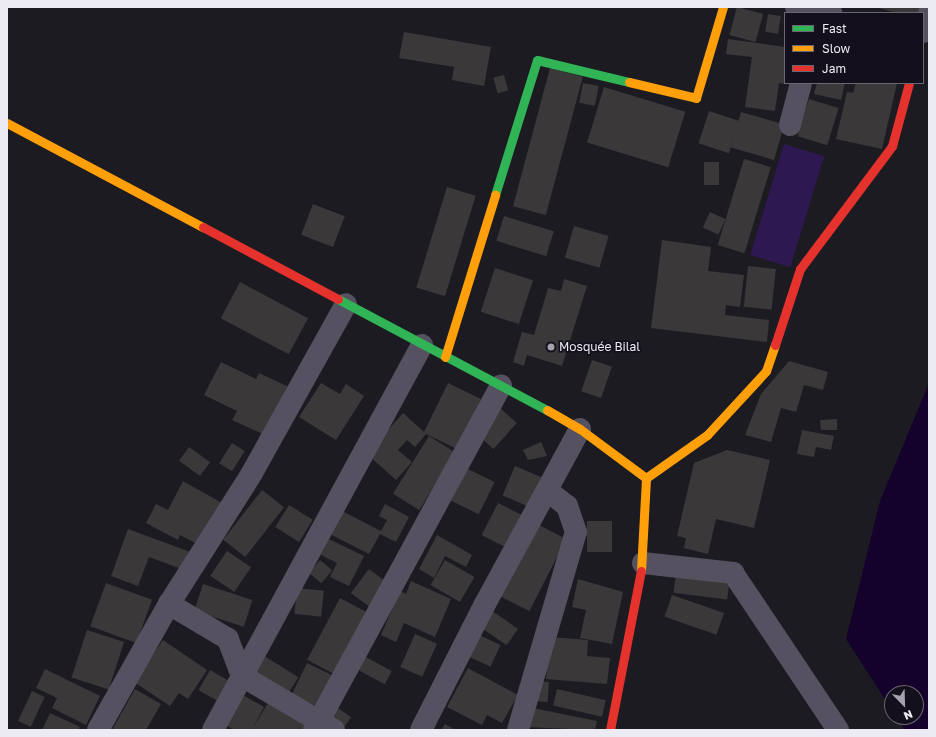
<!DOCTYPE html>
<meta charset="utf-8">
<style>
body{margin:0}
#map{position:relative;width:936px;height:737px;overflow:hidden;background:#1d1b22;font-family:"Golos Text",sans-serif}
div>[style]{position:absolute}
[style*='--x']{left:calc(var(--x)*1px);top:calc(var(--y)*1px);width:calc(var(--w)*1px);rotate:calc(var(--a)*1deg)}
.green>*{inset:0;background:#2e1851;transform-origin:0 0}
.water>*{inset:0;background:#14022c}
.building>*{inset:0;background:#3a3839;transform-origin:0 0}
.street>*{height:22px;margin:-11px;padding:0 11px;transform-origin:11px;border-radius:11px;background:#555160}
.fast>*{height:9px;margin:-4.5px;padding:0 4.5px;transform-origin:4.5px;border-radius:4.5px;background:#30b455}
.slow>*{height:9px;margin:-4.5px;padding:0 4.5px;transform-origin:4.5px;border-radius:4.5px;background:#ff9f0a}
.jam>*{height:9px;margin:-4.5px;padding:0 4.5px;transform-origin:4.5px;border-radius:4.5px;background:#e5322d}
.dots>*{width:11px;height:11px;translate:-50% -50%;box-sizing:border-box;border:2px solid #130f1c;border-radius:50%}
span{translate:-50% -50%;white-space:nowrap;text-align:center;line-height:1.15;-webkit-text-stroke:3.5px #130f1c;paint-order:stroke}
.poi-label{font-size:12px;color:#eceaf3}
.left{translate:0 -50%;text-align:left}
.frame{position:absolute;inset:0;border:8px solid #eceaf3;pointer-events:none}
.legend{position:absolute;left:784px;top:12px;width:140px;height:72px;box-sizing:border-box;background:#130f1c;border:1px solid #6a6772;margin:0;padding:5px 7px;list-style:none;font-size:12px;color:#eceaf3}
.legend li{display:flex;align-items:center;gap:8px;height:20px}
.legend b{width:20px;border:1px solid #6a6772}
.north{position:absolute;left:884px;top:685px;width:40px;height:40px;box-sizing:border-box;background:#130f1c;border:1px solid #6a6772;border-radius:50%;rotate:157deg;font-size:11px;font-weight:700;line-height:16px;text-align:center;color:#eceaf3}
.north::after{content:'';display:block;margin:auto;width:14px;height:18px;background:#a4a2aa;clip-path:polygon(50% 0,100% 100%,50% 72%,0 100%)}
</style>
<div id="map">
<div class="green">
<div style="left:784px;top:144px;width:42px;height:116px;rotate:17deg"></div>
</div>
<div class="water">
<div style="clip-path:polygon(929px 383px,929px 730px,905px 730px,897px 717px,916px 717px,916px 693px,892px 693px,892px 710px,846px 639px,880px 501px)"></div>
</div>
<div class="building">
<div style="left:737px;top:7px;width:27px;height:29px;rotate:15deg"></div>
<div style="clip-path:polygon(876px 7px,926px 7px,923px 13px,897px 13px)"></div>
<div style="left:768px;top:14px;width:13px;height:18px;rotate:9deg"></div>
<div style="clip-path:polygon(404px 32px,491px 47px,484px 86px,452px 80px,454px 67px,399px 58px)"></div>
<div style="clip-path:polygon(728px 39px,785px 47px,785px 84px,779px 83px,775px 111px,745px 107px,752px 57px,726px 54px)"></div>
<div style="left:550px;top:68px;width:34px;height:143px;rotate:15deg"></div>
<div style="left:504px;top:75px;width:16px;height:11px;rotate:75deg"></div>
<div style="left:583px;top:83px;width:16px;height:20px;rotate:11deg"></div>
<div style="clip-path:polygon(817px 83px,845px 83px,841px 100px,814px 94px)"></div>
<div style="clip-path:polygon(856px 83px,897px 83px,882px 149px,836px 139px,847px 92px,853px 93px)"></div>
<div style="left:604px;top:87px;width:85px;height:58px;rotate:17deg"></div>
<div style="left:809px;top:99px;width:31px;height:39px;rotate:17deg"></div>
<div style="left:709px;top:111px;width:32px;height:34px;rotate:18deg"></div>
<div style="left:741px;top:112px;width:45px;height:37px;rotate:16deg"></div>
<div style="left:744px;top:159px;width:28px;height:90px;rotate:17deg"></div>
<div style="left:704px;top:162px;width:15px;height:23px"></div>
<div style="left:447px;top:187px;width:30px;height:105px;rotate:17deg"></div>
<div style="left:313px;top:204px;width:34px;height:33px;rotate:21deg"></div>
<div style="left:710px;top:212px;width:17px;height:17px;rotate:25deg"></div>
<div style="left:504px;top:216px;width:52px;height:26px;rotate:17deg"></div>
<div style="left:574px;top:226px;width:36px;height:33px;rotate:16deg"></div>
<div style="clip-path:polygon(662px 240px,711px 247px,708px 271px,744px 275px,740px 307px,726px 305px,725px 315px,769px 320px,767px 342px,651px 328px)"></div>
<div style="left:748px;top:266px;width:28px;height:41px;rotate:6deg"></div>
<div style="left:495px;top:268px;width:40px;height:46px;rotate:18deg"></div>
<div style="clip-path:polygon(564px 279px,587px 286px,562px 366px,527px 355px,524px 366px,513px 362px,522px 332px,534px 335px,548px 288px,561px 291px)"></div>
<div style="left:240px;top:282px;width:77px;height:41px;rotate:28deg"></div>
<div style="left:592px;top:360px;width:21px;height:33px;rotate:19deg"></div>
<div style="clip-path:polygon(789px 361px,828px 372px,823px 390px,804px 385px,796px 412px,781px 408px,771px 442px,745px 435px,761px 394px)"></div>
<div style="clip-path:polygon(221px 362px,256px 379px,259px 373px,291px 388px,267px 436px,232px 420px,237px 411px,204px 395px)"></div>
<div style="clip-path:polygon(321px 383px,340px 394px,346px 384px,364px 396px,336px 440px,299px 417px)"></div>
<div style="clip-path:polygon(448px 383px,481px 399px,457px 449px,426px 434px,415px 447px,407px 440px,398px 450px,412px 462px,396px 480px,367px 454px,403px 413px,424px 432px)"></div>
<div style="left:499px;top:407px;width:24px;height:35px;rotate:42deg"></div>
<div style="clip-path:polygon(837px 419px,837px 430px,821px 430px,820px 420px)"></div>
<div style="clip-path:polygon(802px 430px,834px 436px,831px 450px,816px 447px,814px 457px,797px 454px)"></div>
<div style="left:429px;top:436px;width:31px;height:68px;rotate:32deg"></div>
<div style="clip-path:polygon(541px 442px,547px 456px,528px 460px,523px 450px)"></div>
<div style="left:232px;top:443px;width:15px;height:24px;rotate:32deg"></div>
<div style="left:189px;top:447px;width:26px;height:17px;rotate:36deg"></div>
<div style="clip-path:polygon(727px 450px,770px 460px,754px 528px,716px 519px,708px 554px,684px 548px,686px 538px,677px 536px,694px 463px)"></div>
<div style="left:515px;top:466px;width:30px;height:32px;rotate:23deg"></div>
<div style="left:464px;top:467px;width:34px;height:36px;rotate:26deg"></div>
<div style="clip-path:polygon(183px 481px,222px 503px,199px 545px,180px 535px,178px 540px,146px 523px,156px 504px,168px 510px)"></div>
<div style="left:262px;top:490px;width:28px;height:63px;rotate:38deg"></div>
<div style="left:498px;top:503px;width:28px;height:36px;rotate:27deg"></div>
<div style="clip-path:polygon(385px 504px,409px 517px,396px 542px,380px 534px,369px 554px,328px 533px,340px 510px,381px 531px,387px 520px,379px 516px)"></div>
<div style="left:289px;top:505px;width:28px;height:26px;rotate:32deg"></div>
<div style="left:587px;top:521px;width:25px;height:31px"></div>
<div style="left:535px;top:523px;width:35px;height:81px;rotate:27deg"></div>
<div style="clip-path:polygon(128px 529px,193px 553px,187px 571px,149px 557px,138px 586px,111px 576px)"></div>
<div style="clip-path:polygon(437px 535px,472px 555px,466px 567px,445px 556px,434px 578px,419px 569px)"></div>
<div style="clip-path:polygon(329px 539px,364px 556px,349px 586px,330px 577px,337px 563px,321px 555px)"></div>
<div style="left:227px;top:551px;width:29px;height:30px;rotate:34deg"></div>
<div style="left:320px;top:560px;width:16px;height:17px;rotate:40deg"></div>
<div style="left:445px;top:560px;width:34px;height:29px;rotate:30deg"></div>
<div style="left:369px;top:569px;width:25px;height:30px;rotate:37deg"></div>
<div style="left:676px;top:573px;width:54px;height:20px;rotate:7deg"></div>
<div style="clip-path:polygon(578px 579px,623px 592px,612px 644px,580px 638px,586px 610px,572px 607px)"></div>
<div style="clip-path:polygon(411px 581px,451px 599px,435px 637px,404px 623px,396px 642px,381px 635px,400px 591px,406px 594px)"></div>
<div style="left:106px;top:583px;width:49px;height:46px;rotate:20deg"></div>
<div style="left:203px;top:584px;width:52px;height:28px;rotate:18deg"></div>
<div style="left:297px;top:588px;width:27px;height:26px;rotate:6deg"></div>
<div style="left:672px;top:595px;width:55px;height:23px;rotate:19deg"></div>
<div style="left:340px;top:598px;width:32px;height:70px;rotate:28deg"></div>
<div style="left:491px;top:610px;width:33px;height:20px;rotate:35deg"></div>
<div style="left:87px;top:630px;width:39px;height:50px;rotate:18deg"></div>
<div style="left:415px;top:634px;width:24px;height:36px;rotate:24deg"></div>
<div style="left:477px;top:634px;width:26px;height:24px;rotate:25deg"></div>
<div style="clip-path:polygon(550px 637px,588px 640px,587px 656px,610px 658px,607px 684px,546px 679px)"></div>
<div style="clip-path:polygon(163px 640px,207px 670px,188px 699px,179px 693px,170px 706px,134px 682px)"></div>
<div style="left:261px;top:654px;width:44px;height:22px;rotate:32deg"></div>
<div style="left:360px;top:654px;width:36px;height:15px;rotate:28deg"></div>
<div style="left:307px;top:663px;width:28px;height:35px;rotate:26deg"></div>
<div style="clip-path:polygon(468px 668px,518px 695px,502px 723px,487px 715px,482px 725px,447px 707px)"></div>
<div style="clip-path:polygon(45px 669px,100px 696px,86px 725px,52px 708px,57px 698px,36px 688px)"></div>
<div style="left:210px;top:670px;width:22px;height:23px;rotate:30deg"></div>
<div style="left:534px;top:681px;width:15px;height:20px;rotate:4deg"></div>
<div style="clip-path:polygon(135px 689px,161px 704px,146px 730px,112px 730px)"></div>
<div style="left:557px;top:689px;width:50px;height:17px;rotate:13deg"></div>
<div style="left:32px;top:691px;width:14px;height:33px;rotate:25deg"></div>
<div style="clip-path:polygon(243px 695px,264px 707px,252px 729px,268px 703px,306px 726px,303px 730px,234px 730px,226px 725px)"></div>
<div style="clip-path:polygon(528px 707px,597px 721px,595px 730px,524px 727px)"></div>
<div style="left:338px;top:708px;width:16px;height:14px;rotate:35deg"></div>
<div style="clip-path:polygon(50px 713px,80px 727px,78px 730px,42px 730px)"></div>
<div style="clip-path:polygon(445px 724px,455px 730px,441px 730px)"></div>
</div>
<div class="street">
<div style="--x:796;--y:7;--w:36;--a:10"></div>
<div style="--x:923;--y:32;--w:20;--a:-72"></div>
<div style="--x:790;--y:125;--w:43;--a:-75.3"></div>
<div style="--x:643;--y:563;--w:91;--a:6.3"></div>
<div style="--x:733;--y:573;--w:189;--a:56.2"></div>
<div style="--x:98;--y:730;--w:145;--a:-60.6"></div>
<div style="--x:213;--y:730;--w:438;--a:-61.5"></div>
<div style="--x:314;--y:730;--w:392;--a:-61.5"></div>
<div style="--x:334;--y:730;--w:107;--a:-149.6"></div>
<div style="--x:242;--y:676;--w:40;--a:-111"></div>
<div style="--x:228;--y:639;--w:69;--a:-149.3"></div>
<div style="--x:169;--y:604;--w:155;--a:-57.6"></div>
<div style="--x:252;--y:473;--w:193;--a:-60.9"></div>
<div style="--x:421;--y:730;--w:141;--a:-63.1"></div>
<div style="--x:485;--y:604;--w:199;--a:-61.5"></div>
<div style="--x:518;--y:730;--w:206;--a:-73.7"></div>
<div style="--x:576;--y:532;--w:28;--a:-109"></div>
<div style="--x:567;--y:506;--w:24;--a:-142"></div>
</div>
<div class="fast">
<div style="--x:495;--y:195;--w:141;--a:-72.7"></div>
<div style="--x:537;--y:60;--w:95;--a:13.4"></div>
<div style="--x:338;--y:299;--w:237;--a:28"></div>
</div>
<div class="slow">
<div style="--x:629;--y:82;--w:69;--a:13.4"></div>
<div style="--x:696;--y:98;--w:95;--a:-73.5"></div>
<div style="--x:7;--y:123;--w:222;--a:28"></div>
<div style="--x:445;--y:357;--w:170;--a:-72.8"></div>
<div style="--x:547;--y:410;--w:38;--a:30"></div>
<div style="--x:580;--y:429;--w:82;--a:36.6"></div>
<div style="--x:641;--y:571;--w:93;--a:-86.9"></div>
<div style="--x:646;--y:478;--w:75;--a:-35.2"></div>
<div style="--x:707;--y:435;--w:87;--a:-47.3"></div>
<div style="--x:766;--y:371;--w:28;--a:-71"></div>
</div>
<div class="jam">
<div style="--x:203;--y:227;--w:153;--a:28.1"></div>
<div style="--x:775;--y:345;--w:80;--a:-71.8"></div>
<div style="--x:800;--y:269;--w:154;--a:-53.2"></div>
<div style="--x:892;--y:146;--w:65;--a:-74.9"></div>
<div style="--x:610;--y:730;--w:162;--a:-79"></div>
</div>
<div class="dots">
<div style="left:551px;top:347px;background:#a4a2aa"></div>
</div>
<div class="poi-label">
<span class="left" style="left:559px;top:347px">Mosquée Bilal</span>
</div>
<div class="frame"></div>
<ul class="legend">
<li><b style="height:5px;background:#30b455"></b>Fast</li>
<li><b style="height:5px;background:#ff9f0a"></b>Slow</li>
<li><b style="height:5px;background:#e5322d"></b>Jam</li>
</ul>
<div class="north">N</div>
</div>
